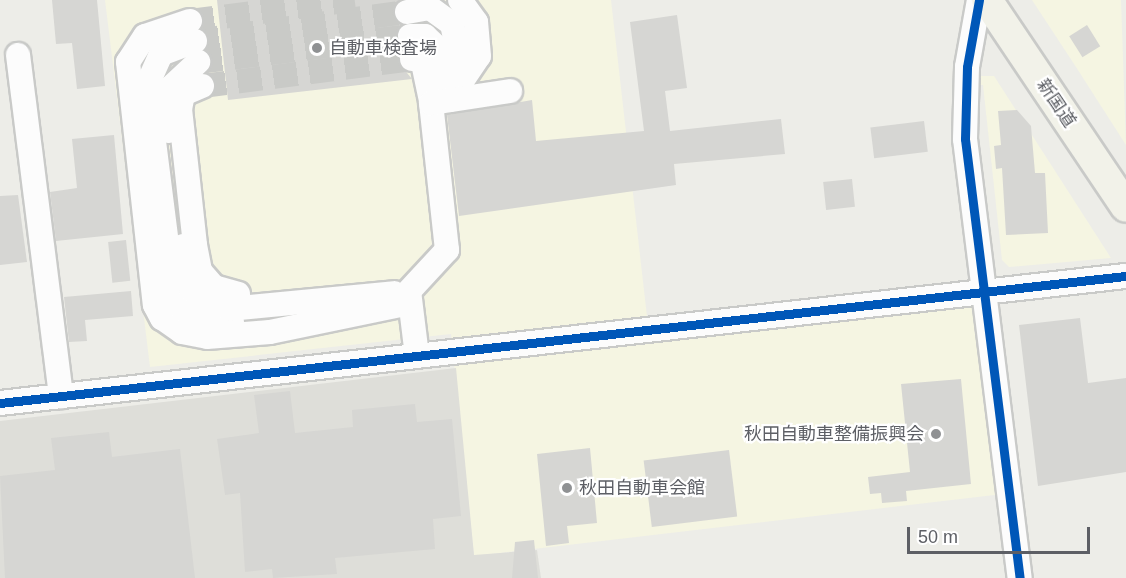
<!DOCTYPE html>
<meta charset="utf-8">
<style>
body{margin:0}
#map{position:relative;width:1126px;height:578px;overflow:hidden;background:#edede8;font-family:Arial,"Noto Sans JP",sans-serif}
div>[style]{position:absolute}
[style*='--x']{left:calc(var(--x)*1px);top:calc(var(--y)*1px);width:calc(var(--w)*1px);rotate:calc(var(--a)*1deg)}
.commercial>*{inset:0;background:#f5f5e2}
.industrial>*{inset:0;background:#deded9}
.building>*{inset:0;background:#d6d6d3;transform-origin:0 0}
.minor-tunnel>*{height:24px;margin-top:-12px;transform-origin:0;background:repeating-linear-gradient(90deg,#c9cac7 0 24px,transparent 0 36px)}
.roads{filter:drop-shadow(2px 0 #c9cac8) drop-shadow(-2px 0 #c9cac8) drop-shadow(0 2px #c9cac8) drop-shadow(0 -2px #c9cac8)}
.minor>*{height:24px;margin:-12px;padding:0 12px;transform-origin:12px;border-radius:12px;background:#fcfcfc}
.major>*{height:30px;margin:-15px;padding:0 15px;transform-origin:15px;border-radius:15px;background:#f2f2e9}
.cycleway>*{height:9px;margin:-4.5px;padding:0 4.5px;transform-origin:4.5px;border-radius:4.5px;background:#0057b8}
.dots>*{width:16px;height:16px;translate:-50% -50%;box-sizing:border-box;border:3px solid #fff;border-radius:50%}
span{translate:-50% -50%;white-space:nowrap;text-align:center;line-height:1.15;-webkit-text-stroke:4.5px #fff;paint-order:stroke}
.poi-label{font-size:18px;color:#5d5f65}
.left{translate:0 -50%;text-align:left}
.right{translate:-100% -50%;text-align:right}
.street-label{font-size:18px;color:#5d5f65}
.scale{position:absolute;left:907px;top:527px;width:183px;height:27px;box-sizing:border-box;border:3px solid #5d5f65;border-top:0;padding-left:8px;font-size:18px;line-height:21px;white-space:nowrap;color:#5d5f65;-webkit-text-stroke:4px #fff;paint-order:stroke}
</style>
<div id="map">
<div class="commercial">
<div style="clip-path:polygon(105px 0,611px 0,650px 343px,972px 305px,981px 314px,1003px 494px,474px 556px,451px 334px,150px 367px)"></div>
<div style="clip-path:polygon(1032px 0,1121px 0,1126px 145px,1076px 67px)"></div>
<div style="clip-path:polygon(976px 76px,994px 76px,1111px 258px,1009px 267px,1002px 260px,983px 85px,975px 85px)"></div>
</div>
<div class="industrial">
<div style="clip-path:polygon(456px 368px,474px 555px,537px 550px,541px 578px,0 578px,0 421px)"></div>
</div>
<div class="building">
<div style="clip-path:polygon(52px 0,97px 0,105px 86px,77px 89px,72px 43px,56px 44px)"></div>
<div style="clip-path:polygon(217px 0,400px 0,393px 14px,401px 25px,396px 35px,403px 48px,398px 62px,412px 79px,228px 100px)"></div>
<div style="clip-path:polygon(677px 15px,687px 88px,665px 91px,670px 131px,781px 119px,785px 154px,674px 164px,676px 185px,459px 216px,447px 115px,532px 100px,536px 141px,644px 131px,630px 22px)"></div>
<div style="left:1087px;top:25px;width:25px;height:21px;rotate:58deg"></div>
<div style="clip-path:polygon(1017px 110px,1031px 126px,1035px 173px,1045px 173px,1048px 233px,1006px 235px,1002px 168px,996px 169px,994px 146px,1001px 145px,998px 111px)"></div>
<div style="left:924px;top:121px;width:31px;height:54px;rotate:83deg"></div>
<div style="clip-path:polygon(114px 135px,123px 234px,56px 241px,50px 192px,77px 188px,72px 139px)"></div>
<div style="left:852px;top:179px;width:28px;height:29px;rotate:84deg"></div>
<div style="clip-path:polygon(18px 195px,27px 262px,0 265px,0 196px)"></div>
<div style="left:126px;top:240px;width:41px;height:18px;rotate:84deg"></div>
<div style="clip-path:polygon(131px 291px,133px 316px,85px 320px,87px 341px,69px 342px,64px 297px)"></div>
<div style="clip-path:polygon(1080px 318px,1088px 383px,1126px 378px,1126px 472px,1038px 486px,1019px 325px)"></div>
<div style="clip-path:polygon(961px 379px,971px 484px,906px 491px,907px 501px,882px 503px,881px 493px,870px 494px,868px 477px,910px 472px,901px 384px)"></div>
<div style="clip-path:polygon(290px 391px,295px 433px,353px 427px,352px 410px,415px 404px,417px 422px,452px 419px,461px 516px,433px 519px,435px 549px,335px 558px,337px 574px,273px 578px,272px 569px,245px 572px,240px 493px,225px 495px,217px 439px,259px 433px,254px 395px)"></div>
<div style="clip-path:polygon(109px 432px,112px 457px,180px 449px,195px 578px,5px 578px,0 476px,55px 470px,51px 438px)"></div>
<div style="clip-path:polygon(590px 448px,597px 523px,567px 526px,569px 543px,546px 546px,537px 454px)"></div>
<div style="left:729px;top:450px;width:67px;height:86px;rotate:83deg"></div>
<div style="clip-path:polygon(534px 540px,538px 578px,512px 578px,515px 542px)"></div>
</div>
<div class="minor-tunnel">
<div style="--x:190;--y:21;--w:166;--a:-7.3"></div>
<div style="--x:195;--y:41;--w:214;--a:-7.8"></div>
<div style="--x:198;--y:62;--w:214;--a:-7"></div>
<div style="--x:202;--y:86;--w:212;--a:-7.3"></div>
</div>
<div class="roads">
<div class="minor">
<div style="--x:979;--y:0;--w:68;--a:100.2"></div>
<div style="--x:967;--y:67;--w:72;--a:91.6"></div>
<div style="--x:965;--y:139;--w:442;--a:82.9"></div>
<div style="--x:407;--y:12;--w:23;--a:-10"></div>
<div style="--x:430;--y:8;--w:27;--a:36"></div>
<div style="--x:452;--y:24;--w:33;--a:78"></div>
<div style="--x:459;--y:56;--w:45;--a:101.6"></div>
<div style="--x:190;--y:21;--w:47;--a:161.6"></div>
<div style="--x:145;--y:36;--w:31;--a:123"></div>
<div style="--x:128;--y:62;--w:244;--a:83.7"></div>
<div style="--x:155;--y:305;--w:15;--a:62"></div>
<div style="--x:162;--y:318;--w:24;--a:35"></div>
<div style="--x:182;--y:332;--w:25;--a:11"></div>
<div style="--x:207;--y:337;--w:63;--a:-4.5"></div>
<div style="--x:270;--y:332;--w:143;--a:-11.7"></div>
<div style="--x:410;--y:36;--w:15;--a:0"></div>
<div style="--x:425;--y:36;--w:23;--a:43"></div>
<div style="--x:442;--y:52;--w:36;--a:101"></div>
<div style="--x:195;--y:41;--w:36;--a:159"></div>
<div style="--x:161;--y:54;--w:35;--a:114"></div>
<div style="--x:147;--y:86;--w:208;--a:82.8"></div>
<div style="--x:173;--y:292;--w:20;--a:60"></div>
<div style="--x:183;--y:309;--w:23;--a:29"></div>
<div style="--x:203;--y:320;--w:29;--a:4"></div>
<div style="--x:18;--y:55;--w:344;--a:82.8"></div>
<div style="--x:412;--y:59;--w:8;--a:-14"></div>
<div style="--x:420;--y:57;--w:7;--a:63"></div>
<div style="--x:423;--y:63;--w:35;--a:78"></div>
<div style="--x:202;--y:86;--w:21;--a:157"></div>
<div style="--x:183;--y:94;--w:15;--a:101"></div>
<div style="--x:180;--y:109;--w:137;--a:83.7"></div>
<div style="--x:195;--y:245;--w:26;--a:79"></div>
<div style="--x:200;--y:271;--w:21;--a:49"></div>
<div style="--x:214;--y:287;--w:25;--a:16"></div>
<div style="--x:458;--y:87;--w:37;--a:-56"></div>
<div style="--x:479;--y:56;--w:34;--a:-95"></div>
<div style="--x:476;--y:22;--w:27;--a:-126"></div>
<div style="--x:168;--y:131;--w:29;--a:-96"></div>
<div style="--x:165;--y:102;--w:14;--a:-73"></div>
<div style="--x:169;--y:89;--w:40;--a:-43"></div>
<div style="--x:183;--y:246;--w:44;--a:79.5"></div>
<div style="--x:191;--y:289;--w:43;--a:27.8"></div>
<div style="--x:229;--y:309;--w:166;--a:-5.5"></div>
<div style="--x:417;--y:356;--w:65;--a:-97"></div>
<div style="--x:409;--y:291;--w:56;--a:-47.2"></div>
<div style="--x:447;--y:250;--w:148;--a:-96.2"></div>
<div style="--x:431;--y:103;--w:80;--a:-8.6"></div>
<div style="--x:0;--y:403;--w:1133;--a:-6.44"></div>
</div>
<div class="major">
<div style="--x:987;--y:0;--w:249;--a:56.1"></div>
</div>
</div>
<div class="cycleway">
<div style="--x:979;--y:0;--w:68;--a:100.2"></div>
<div style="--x:967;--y:67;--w:72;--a:91.6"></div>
<div style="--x:965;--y:139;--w:442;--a:82.9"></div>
<div style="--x:0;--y:403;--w:1133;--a:-6.44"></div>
</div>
<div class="dots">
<div style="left:317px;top:48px;background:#8f9193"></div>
<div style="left:936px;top:434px;background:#8f9193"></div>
<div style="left:567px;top:488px;background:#8f9193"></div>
</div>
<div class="poi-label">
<span class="left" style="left:329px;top:48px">自動車検査場</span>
<span class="right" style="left:924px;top:434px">秋田自動車整備振興会</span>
<span class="left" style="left:579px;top:488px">秋田自動車会館</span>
</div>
<div class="street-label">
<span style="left:1056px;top:103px;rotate:56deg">新国道</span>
</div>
<div class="scale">50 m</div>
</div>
